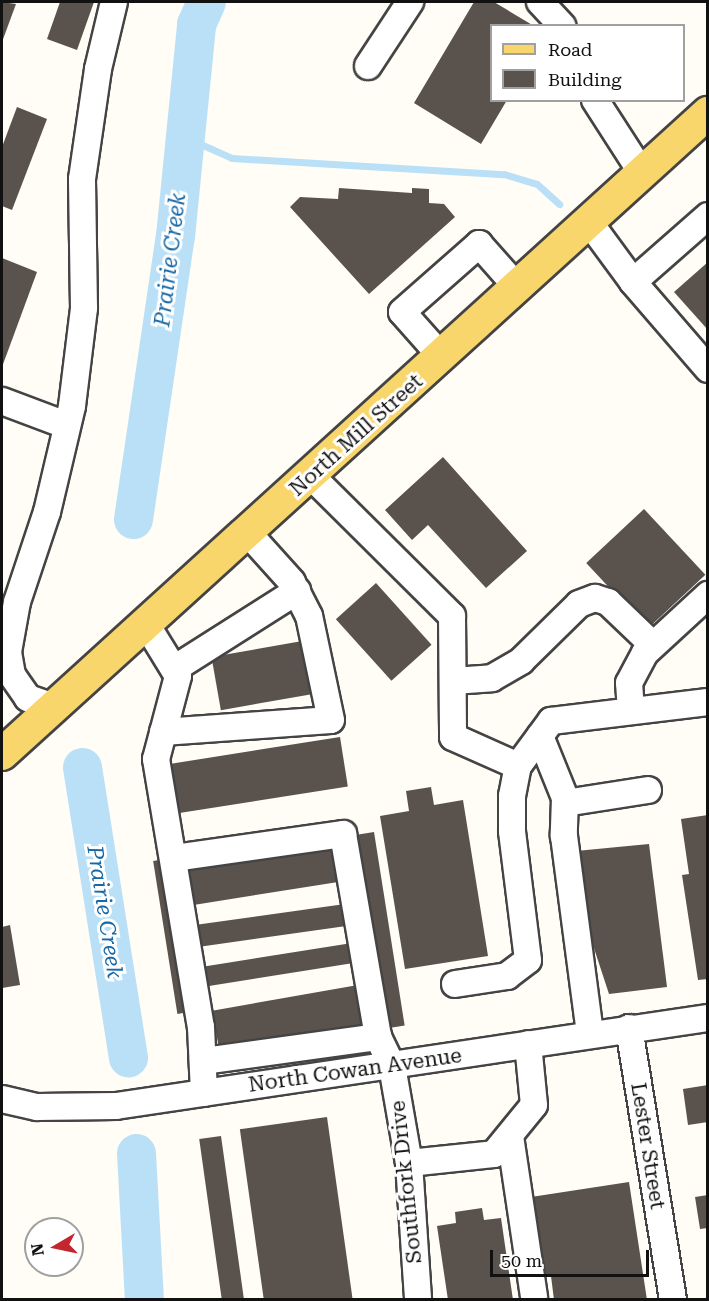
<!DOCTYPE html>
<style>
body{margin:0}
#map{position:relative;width:709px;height:1301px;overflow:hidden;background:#fffdf5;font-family:"Roboto Serif",serif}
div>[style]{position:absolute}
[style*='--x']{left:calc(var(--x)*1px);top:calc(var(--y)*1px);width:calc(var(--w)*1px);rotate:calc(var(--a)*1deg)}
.stream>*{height:7px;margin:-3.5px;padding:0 3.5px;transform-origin:3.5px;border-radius:3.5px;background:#b9e0f7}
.river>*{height:39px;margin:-19.5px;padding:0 19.5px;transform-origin:19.5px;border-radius:19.5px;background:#b9e0f7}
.building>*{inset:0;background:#5a524d;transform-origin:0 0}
.roads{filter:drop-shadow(2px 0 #444) drop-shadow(-2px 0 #444) drop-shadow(0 2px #444) drop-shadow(0 -2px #444)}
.minor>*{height:26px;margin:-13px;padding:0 13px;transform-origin:13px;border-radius:13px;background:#fff}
.major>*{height:32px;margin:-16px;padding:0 16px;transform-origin:16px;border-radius:16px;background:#f9d66b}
span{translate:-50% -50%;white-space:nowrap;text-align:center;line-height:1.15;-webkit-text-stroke:6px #fff;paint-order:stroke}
.street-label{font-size:21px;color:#111}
.water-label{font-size:22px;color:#1768a6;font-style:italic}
.frame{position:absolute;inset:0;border:3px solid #111;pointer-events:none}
.legend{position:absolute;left:490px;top:24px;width:195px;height:78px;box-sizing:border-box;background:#fff;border:2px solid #a0a0a0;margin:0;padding:8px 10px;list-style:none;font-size:18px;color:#111}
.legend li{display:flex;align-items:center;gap:12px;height:30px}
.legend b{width:30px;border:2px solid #a0a0a0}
.north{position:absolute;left:24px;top:1217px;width:60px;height:60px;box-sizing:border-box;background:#fff;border:2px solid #a0a0a0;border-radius:50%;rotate:261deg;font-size:16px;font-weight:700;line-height:24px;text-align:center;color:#111}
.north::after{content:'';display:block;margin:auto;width:21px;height:27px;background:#c4262e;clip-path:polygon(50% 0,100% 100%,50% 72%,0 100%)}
.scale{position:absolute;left:490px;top:1250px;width:159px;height:27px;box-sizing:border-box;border:3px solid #111;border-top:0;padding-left:8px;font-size:18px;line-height:21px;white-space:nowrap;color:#111;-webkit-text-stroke:4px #fff;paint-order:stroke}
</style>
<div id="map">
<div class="stream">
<div style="--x:185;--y:137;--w:51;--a:24.1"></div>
<div style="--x:232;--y:158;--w:272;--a:3.4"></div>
<div style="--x:504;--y:174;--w:34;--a:17"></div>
<div style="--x:537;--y:184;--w:30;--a:42"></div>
</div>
<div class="river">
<div style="--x:133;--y:519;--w:286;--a:-81.6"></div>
<div style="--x:175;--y:236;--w:213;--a:-84.3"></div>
<div style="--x:196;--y:24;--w:24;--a:-66"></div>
<div style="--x:82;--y:767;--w:294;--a:81"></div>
<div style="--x:136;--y:1153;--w:147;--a:86.9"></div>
</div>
<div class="building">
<div style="clip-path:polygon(2px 2px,16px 4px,2px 42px)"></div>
<div style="clip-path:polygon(60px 2px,94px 2px,77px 50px,47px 39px)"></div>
<div style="clip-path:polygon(474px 2px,494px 2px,534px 26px,492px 26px,492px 100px,507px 100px,481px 144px,414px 103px)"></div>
<div style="clip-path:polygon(17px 107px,47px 119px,12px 210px,2px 206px,2px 147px)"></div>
<div style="clip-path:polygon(339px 188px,412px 193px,412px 188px,429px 189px,429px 203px,444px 204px,455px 217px,369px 294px,290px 207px,300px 197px,338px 199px)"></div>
<div style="clip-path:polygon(2px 258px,37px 272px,2px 367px)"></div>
<div style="clip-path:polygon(708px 262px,708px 330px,674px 292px)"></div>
<div style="clip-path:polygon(443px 457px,527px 551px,486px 588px,428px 525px,412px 540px,385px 510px)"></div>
<div style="left:644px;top:509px;width:90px;height:79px;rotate:47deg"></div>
<div style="left:376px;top:583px;width:83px;height:54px;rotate:48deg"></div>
<div style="left:308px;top:640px;width:54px;height:98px;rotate:80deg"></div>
<div style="left:340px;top:737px;width:50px;height:177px;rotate:81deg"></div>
<div style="clip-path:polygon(431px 787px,434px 805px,463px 800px,488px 956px,405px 969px,380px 816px,409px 811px,406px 791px)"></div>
<div style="clip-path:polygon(708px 815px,708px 979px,698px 980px,682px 875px,689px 874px,681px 819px)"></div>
<div style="left:374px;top:832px;width:196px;height:22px;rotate:81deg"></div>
<div style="left:335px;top:842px;width:40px;height:148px;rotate:81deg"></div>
<div style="clip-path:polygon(649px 844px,667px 987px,609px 994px,589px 933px,576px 851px)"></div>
<div style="left:165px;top:859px;width:155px;height:12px;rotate:81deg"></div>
<div style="left:345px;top:904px;width:22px;height:148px;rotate:82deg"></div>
<div style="clip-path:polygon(10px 925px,20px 985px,2px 988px,2px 927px)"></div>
<div style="left:352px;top:943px;width:20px;height:148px;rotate:81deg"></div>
<div style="left:358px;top:985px;width:42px;height:148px;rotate:80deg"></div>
<div style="clip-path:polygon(708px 1085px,708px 1122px,688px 1125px,683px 1089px)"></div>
<div style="left:327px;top:1117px;width:185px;height:88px;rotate:82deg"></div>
<div style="left:221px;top:1136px;width:166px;height:22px;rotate:82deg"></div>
<div style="clip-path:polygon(629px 1182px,647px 1300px,554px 1300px,551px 1276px,543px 1277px,531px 1197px)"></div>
<div style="clip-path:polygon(708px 1195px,708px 1228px,700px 1229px,695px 1197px)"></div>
<div style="clip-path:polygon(482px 1208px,484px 1220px,501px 1218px,513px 1300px,448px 1300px,437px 1226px,456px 1223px,455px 1212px)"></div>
</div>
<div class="roads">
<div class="minor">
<div style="--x:540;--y:2;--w:33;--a:47"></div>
<div style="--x:368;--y:66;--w:77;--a:-56.7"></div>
<div style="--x:595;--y:100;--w:87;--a:57.2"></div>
<div style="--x:589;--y:222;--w:74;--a:53.7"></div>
<div style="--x:633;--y:282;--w:115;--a:49.2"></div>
<div style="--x:633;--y:282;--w:100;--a:-41.3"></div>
<div style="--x:442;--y:357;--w:60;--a:-131.6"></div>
<div style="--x:402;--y:312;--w:103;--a:-41.4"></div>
<div style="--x:479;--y:244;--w:57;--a:48.5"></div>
<div style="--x:2;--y:401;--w:68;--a:20.6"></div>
<div style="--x:310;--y:475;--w:200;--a:44.8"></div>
<div style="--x:452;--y:616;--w:121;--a:89.5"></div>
<div style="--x:453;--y:737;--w:71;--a:24"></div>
<div style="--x:146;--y:624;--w:61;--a:58.4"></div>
<div style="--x:178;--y:676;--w:86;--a:104.8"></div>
<div style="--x:156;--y:759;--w:272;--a:80.5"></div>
<div style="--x:201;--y:1027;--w:66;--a:87.4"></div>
<div style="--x:174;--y:669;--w:146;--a:-32.4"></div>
<div style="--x:453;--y:681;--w:39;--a:-4"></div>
<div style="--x:492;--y:678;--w:34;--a:-30"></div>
<div style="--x:521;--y:661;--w:81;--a:-44.5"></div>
<div style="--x:579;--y:604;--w:17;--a:-21"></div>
<div style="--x:595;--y:598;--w:14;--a:17"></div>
<div style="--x:608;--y:602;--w:62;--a:43.7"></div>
<div style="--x:54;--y:707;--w:28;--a:-161"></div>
<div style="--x:28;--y:698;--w:28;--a:-125"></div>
<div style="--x:12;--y:675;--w:23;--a:-100"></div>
<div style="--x:8;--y:652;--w:51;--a:-79.8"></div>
<div style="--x:17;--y:602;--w:95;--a:-71.6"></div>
<div style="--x:47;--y:512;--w:109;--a:-76.7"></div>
<div style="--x:72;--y:406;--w:99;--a:-83"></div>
<div style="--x:84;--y:308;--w:129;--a:-90.9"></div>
<div style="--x:82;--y:179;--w:111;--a:-81.7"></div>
<div style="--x:98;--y:69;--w:69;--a:-76.6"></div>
<div style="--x:631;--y:711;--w:28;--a:-94"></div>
<div style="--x:629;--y:683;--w:34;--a:-62"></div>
<div style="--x:645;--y:653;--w:86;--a:-42.6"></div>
<div style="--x:163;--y:732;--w:168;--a:-4.1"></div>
<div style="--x:331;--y:720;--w:106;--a:-101.9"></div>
<div style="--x:309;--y:616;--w:38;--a:-117"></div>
<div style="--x:292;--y:582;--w:67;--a:-132"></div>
<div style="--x:540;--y:736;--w:67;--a:68"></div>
<div style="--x:565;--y:798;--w:38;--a:92"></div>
<div style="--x:564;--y:836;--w:200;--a:82.5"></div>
<div style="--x:565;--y:803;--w:84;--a:-8.9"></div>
<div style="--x:174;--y:858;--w:171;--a:-8.1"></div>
<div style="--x:343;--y:834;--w:206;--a:80.2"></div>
<div style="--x:378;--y:1037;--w:32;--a:64"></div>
<div style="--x:392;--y:1066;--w:98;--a:80.1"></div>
<div style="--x:409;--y:1163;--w:137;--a:86.2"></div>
<div style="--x:455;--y:984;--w:53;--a:-8.7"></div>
<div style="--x:507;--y:976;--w:26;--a:-37"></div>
<div style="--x:528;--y:960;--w:130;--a:-97.1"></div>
<div style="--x:512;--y:831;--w:35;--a:-90"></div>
<div style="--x:512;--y:796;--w:31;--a:-79"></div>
<div style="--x:518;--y:766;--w:56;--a:-53.7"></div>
<div style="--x:551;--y:721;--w:158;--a:-6.9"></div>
<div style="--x:629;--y:1028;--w:276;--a:80.8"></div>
<div style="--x:203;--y:1061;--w:177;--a:-7.8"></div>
<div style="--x:2;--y:1099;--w:36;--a:13"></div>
<div style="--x:37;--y:1107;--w:79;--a:-0.7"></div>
<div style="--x:116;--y:1106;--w:599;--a:-8.46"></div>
<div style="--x:510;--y:1136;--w:163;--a:81.5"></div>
<div style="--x:409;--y:1163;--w:85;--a:-6"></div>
<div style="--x:494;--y:1154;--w:63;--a:-50.8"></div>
<div style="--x:534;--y:1105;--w:61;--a:-95.6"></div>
</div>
<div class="major">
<div style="--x:2;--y:754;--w:954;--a:-42.24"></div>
</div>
</div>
<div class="street-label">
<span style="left:356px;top:435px;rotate:-42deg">North Mill Street</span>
<span style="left:355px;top:1070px;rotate:-8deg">North Cowan Avenue</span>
<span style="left:648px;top:1146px;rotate:81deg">Lester Street</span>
<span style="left:406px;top:1182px;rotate:-96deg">Southfork Drive</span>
</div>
<div class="water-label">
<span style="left:170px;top:260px;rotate:-83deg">Prairie Creek</span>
<span style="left:105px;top:912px;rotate:81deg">Prairie Creek</span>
</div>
<div class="frame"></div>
<ul class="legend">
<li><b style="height:8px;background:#f9d66b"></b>Road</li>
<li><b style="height:16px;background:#5a524d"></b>Building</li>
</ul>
<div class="north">N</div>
<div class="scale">50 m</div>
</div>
